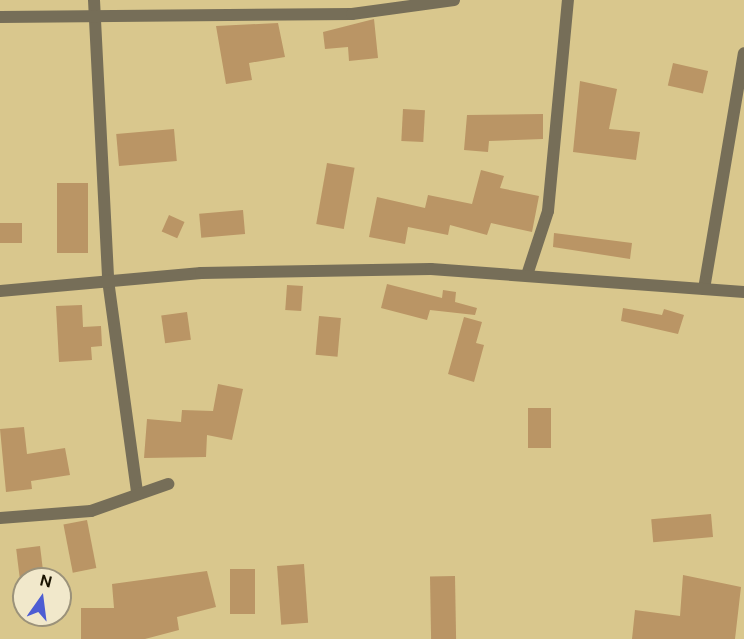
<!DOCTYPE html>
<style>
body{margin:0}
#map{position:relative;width:744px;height:639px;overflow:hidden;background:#d9c78d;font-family:"DM Sans",sans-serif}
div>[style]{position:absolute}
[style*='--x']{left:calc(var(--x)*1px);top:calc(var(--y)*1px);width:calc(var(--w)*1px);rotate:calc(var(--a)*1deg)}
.building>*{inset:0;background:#ba9565;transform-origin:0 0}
.minor>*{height:12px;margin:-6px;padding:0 6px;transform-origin:6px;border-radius:6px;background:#766e58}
span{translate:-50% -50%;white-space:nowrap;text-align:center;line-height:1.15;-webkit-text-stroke:6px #f1e8cb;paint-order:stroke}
.north{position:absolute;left:12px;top:567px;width:60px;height:60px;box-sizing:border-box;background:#f1e8cb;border:2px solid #9b927a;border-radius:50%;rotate:14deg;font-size:16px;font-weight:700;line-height:24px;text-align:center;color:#191200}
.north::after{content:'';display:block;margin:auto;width:21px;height:27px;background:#4d5dd3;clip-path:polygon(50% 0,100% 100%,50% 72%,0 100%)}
</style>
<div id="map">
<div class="building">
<div style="clip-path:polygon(374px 19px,378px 58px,349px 61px,348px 47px,325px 49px,323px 32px)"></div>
<div style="clip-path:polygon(278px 23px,285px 57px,249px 63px,252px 80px,226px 84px,216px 26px)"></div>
<div style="left:673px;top:63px;width:36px;height:23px;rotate:13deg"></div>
<div style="clip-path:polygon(580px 81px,617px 89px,609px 129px,640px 132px,636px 160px,573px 152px)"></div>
<div style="left:403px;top:109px;width:22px;height:32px;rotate:3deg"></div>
<div style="clip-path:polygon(543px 114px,543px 139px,489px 141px,488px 152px,464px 150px,467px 115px)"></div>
<div style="left:174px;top:129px;width:32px;height:58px;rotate:85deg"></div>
<div style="left:327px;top:163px;width:28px;height:62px;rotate:10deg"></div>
<div style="clip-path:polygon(481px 170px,504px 176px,500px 188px,539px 196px,532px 232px,491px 223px,487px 235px,450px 225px,448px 235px,408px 227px,405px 244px,369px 237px,377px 197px,425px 208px,428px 195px,472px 204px)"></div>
<div style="left:57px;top:183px;width:31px;height:70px"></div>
<div style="left:243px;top:210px;width:24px;height:44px;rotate:85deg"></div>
<div style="left:169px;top:215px;width:17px;height:18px;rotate:24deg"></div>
<div style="left:22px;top:223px;width:20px;height:22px;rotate:90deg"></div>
<div style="clip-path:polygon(554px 233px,632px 243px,630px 259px,553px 247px)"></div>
<div style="clip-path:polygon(387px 284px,442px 298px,443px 290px,456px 292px,455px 302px,477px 308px,475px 315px,430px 310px,427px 320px,381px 308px)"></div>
<div style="left:287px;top:285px;width:16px;height:25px;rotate:4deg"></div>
<div style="clip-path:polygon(82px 305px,83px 327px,101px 326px,102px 346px,91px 347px,92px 360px,59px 362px,56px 306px)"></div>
<div style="clip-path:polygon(623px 308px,662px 315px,664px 309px,684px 315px,678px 334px,621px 321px)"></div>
<div style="left:187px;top:312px;width:28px;height:26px;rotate:82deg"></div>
<div style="left:319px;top:316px;width:22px;height:39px;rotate:5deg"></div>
<div style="clip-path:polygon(464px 317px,482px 322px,476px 343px,484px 345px,474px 382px,448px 374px)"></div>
<div style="clip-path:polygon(218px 384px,243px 389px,232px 440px,207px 435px,206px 457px,144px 458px,147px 419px,181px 422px,182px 410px,213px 411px)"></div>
<div style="left:528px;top:408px;width:23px;height:40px"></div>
<div style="clip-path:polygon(24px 427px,27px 454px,65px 448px,70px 475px,31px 481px,32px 489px,6px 492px,0 429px)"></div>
<div style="left:711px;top:514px;width:23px;height:60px;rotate:85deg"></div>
<div style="left:87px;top:520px;width:49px;height:24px;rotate:79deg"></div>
<div style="left:40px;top:546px;width:33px;height:24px;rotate:83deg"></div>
<div style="left:304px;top:564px;width:59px;height:27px;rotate:86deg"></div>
<div style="left:230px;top:569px;width:25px;height:45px"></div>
<div style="clip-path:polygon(207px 571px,216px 607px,177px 617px,179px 630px,145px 639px,81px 639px,81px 608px,114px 608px,112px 584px)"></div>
<div style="clip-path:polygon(683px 575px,741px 587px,735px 639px,632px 639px,635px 610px,680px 616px)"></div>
<div style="left:455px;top:576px;width:63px;height:25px;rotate:89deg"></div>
</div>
<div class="minor">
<div style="--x:94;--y:0;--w:280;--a:87.1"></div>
<div style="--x:108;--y:280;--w:215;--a:82.2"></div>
<div style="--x:0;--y:17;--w:352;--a:-0.5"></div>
<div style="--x:352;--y:14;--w:103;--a:-7.8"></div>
<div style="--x:527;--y:275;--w:67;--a:-71.8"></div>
<div style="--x:548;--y:211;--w:212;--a:-84.6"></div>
<div style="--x:704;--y:289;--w:239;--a:-80.4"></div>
<div style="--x:0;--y:291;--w:202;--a:-5.1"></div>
<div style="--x:201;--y:273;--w:230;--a:-1"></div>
<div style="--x:431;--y:269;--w:314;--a:4.2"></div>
<div style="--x:0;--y:518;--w:91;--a:-4.4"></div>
<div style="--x:91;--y:511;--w:82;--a:-19.3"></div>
</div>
<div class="north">N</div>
</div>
